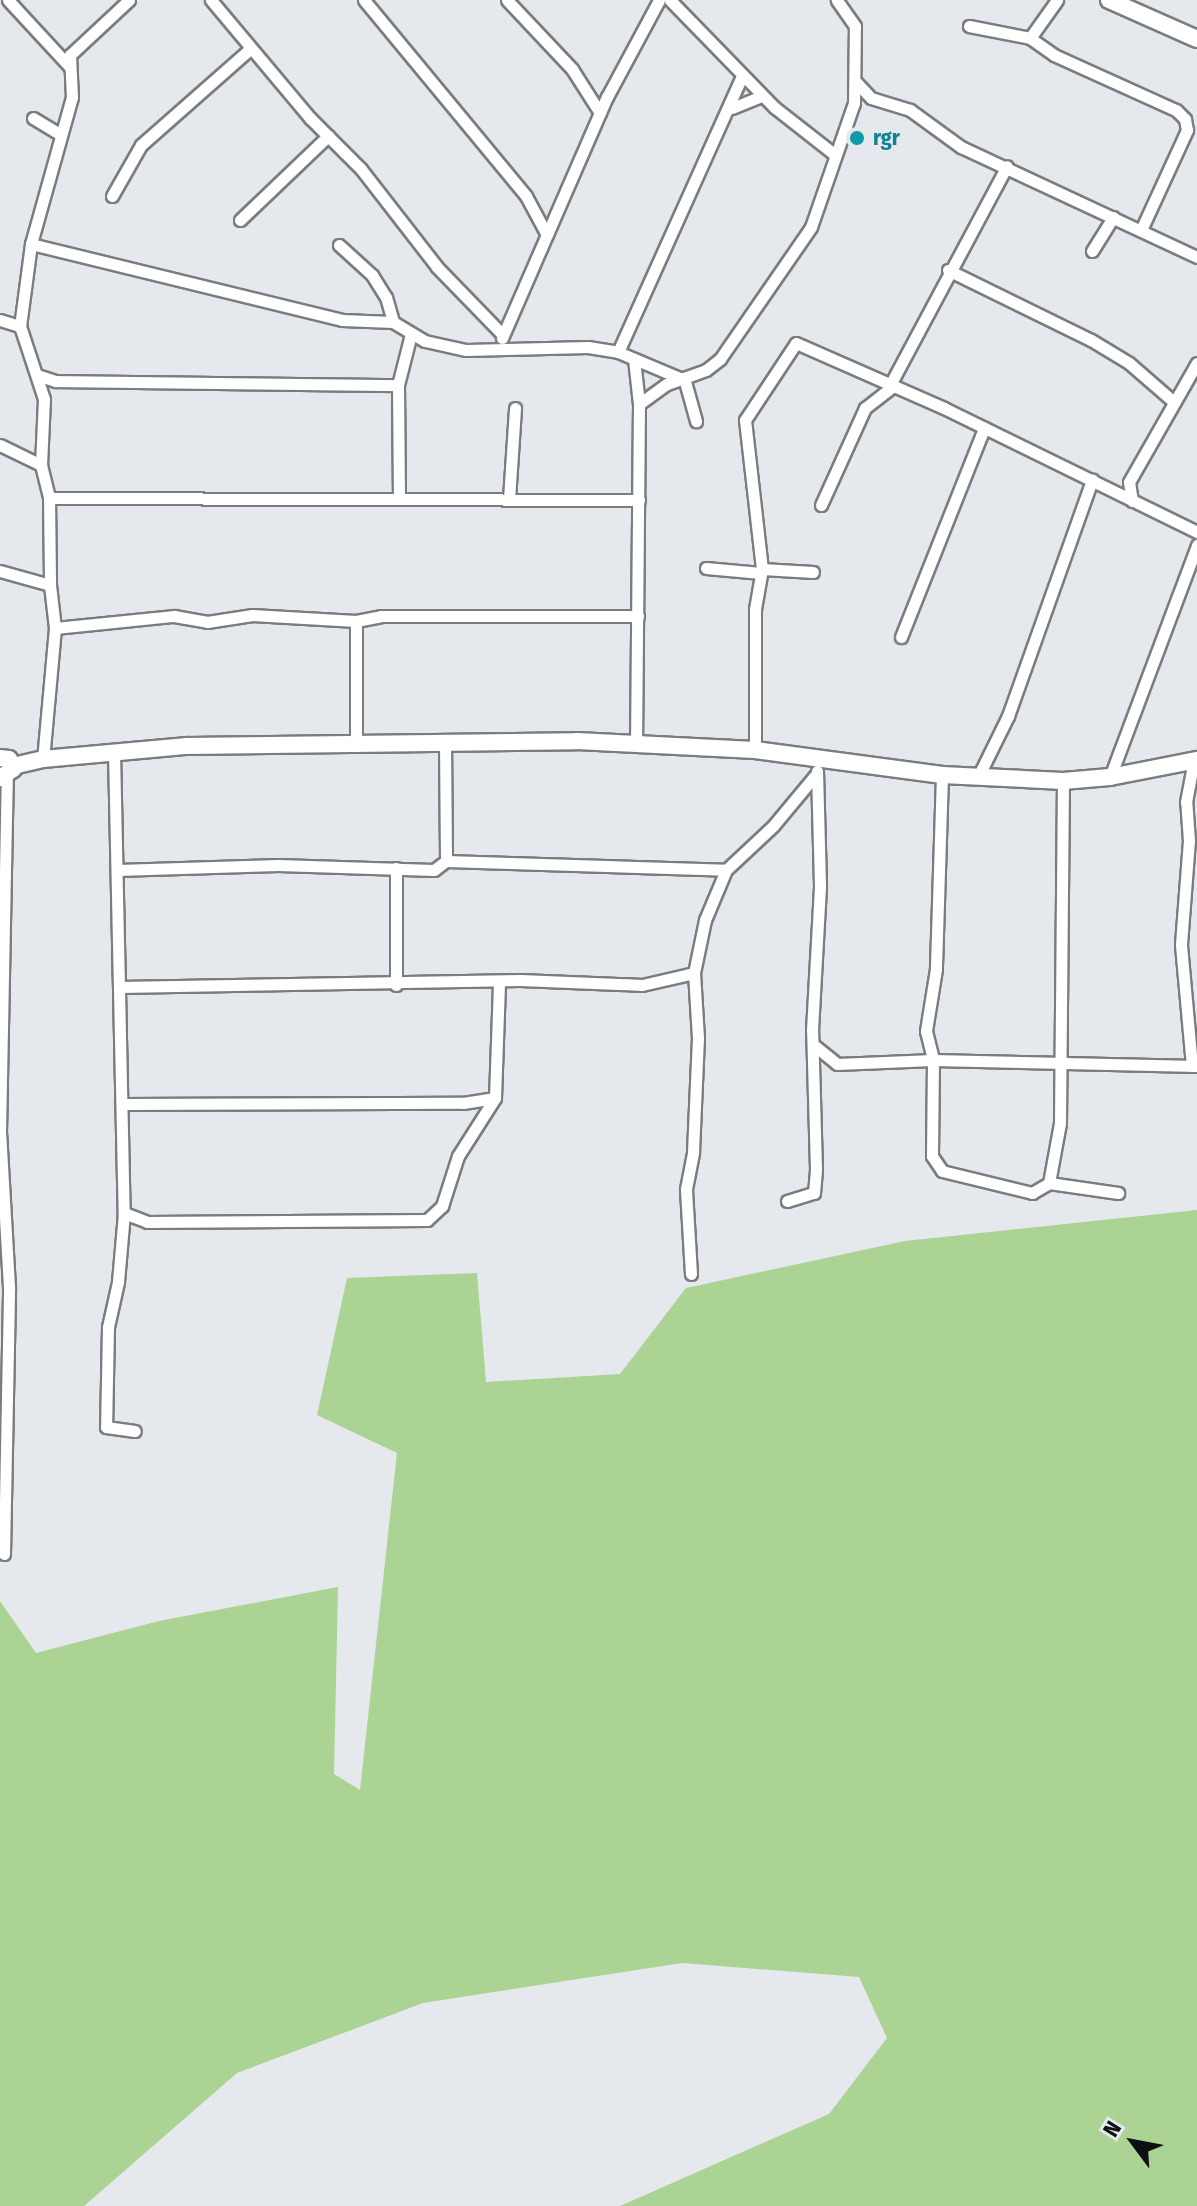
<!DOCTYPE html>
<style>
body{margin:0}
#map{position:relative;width:1197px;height:2206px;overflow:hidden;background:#e5e8ec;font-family:"Fira Sans Condensed",sans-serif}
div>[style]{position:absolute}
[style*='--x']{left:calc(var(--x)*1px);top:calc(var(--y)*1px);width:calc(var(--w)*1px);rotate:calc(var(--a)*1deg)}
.green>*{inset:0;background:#abd393}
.roads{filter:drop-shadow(2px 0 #7a7d80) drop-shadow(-2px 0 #7a7d80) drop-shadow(0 2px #7a7d80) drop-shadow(0 -2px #7a7d80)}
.street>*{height:11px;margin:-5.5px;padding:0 5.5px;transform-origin:5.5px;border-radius:5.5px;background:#fff}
.secondary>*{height:16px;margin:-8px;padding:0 8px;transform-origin:8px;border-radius:8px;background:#fff}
.dots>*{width:22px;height:22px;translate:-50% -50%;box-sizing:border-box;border:4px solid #e5e8ec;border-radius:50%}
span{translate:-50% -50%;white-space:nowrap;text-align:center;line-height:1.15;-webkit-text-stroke:7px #e5e8ec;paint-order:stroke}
.culture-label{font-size:22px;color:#0d838f;font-weight:700}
.left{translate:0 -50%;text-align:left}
.north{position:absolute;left:1093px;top:2102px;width:80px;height:80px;-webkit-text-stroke:6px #e5e8ec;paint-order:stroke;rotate:302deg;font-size:22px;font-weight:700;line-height:32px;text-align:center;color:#0e0f10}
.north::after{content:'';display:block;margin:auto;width:28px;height:36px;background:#0e0f10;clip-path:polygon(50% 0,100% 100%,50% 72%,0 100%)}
</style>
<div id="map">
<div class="green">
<div style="clip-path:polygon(1197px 1210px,1197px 2206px,620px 2206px,829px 2114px,887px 2038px,859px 1977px,682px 1963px,423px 2003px,237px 2073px,84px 2206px,0 2206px,0 1601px,36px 1653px,159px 1621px,338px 1587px,334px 1774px,360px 1790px,397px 1453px,317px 1415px,347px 1278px,477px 1273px,486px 1382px,620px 1374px,686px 1288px,905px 1241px)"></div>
</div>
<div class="roads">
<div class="street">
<div style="--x:8;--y:0;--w:90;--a:47.3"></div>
<div style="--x:129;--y:0;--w:81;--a:137"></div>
<div style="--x:70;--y:55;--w:42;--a:87.3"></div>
<div style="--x:72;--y:97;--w:153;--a:105.6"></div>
<div style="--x:31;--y:244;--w:83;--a:97.6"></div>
<div style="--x:20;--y:326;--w:77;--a:71.8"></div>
<div style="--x:44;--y:399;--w:66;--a:92.6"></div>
<div style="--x:41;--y:465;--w:34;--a:76"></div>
<div style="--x:49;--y:498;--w:590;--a:0.19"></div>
<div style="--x:211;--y:0;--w:154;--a:50"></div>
<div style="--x:310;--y:118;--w:72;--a:45"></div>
<div style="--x:361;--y:169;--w:124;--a:52.2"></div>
<div style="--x:437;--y:267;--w:92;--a:45.9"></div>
<div style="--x:364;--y:0;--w:254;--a:50.4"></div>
<div style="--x:526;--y:196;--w:44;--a:61.7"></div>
<div style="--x:507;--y:0;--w:95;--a:46.7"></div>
<div style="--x:572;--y:69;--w:52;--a:57.5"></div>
<div style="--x:670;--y:0;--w:149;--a:45.8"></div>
<div style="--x:774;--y:107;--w:76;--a:38.1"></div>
<div style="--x:969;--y:26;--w:62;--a:11.1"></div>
<div style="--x:1030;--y:38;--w:29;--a:35"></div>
<div style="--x:1054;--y:55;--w:134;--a:24.3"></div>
<div style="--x:1176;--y:110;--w:13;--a:45"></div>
<div style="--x:1185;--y:119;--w:11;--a:80"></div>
<div style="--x:1187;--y:130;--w:110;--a:114.7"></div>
<div style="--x:1030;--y:38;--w:47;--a:-54.6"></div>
<div style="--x:856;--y:82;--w:22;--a:47"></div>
<div style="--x:871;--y:98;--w:41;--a:17.1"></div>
<div style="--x:910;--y:110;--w:63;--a:36"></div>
<div style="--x:961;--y:147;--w:260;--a:25"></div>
<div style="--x:732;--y:108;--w:32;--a:-22"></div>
<div style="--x:33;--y:118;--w:31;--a:31"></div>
<div style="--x:112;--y:196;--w:59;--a:-60.4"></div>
<div style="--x:141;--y:145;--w:145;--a:-41.4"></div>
<div style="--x:240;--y:220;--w:122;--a:-43.7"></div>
<div style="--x:31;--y:244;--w:320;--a:13.7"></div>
<div style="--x:342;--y:320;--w:51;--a:2.2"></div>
<div style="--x:393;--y:322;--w:37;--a:31"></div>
<div style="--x:425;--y:341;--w:42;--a:12.4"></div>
<div style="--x:466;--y:350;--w:122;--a:-1.4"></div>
<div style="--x:588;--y:347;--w:30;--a:9"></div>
<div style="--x:618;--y:352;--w:67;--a:22.8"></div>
<div style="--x:339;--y:245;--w:45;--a:42.3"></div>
<div style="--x:372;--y:275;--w:26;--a:58"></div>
<div style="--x:386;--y:297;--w:26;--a:74"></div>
<div style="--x:1092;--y:251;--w:40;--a:-58"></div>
<div style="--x:948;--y:270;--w:159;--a:26.1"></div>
<div style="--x:1091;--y:340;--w:44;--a:31.2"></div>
<div style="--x:1129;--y:363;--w:60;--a:40.9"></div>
<div style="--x:0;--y:320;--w:21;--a:17"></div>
<div style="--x:502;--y:338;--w:263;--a:-66.5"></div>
<div style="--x:607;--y:97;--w:110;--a:-61.8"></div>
<div style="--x:618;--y:352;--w:303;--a:-65.8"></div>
<div style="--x:634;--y:359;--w:45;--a:83.7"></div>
<div style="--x:639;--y:404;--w:337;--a:90.5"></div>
<div style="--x:37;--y:375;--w:20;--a:18"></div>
<div style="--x:56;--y:381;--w:342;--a:0.7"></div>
<div style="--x:684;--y:378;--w:45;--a:74.4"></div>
<div style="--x:890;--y:385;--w:248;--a:-61.9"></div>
<div style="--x:639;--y:404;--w:34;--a:-36"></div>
<div style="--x:667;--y:384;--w:41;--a:-19.7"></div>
<div style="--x:706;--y:370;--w:18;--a:-38"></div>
<div style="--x:720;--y:359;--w:160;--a:-55.4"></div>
<div style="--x:811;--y:227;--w:131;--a:-70.9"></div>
<div style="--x:854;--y:103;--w:77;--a:-89.3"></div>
<div style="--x:855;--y:26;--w:32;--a:-125"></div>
<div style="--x:0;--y:445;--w:46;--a:26"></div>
<div style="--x:49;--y:498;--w:87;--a:89.3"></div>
<div style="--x:399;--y:499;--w:114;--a:-90.5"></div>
<div style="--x:398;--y:385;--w:53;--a:-75.7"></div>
<div style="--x:509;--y:499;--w:91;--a:-86.2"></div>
<div style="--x:1132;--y:501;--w:19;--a:-99"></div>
<div style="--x:1129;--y:482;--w:137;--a:-60.3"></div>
<div style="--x:821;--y:505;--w:107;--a:-65.6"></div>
<div style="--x:865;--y:408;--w:36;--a:-38"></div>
<div style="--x:706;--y:568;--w:55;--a:5.2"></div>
<div style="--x:762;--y:569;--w:51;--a:3.4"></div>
<div style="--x:0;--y:571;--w:52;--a:15.6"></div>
<div style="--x:50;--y:585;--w:43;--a:83.4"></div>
<div style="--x:55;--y:628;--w:132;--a:95.2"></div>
<div style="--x:356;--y:621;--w:125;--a:90"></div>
<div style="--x:55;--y:628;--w:120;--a:-5.8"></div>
<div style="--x:174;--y:616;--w:34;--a:10"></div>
<div style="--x:207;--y:622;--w:46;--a:-8.8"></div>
<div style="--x:252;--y:615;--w:104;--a:3.3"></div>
<div style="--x:356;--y:621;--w:25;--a:-11"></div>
<div style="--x:381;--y:616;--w:257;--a:0"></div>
<div style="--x:901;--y:637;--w:225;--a:-68.3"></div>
<div style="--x:445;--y:743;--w:118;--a:89.5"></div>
<div style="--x:755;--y:750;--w:141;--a:-90"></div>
<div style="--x:755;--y:609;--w:41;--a:-80.1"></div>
<div style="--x:762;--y:569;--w:150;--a:-96.5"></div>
<div style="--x:745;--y:420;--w:92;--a:-56.5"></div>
<div style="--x:796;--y:343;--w:162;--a:23.7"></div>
<div style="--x:944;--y:408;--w:282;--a:26.1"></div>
<div style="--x:114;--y:751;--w:462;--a:88.8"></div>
<div style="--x:124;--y:1213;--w:25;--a:21"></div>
<div style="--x:147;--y:1222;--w:280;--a:-0.4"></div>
<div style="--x:427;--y:1220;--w:21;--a:-43"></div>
<div style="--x:442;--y:1206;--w:52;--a:-72.3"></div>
<div style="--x:458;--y:1156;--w:69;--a:-57.5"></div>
<div style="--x:495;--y:1098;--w:115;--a:-88"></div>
<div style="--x:942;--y:775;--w:194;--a:91.8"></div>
<div style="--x:936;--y:969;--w:63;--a:99.2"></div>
<div style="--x:926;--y:1031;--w:30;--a:76"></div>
<div style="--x:933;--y:1060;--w:96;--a:90.6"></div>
<div style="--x:932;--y:1156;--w:18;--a:56"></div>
<div style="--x:942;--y:1171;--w:93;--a:13.7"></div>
<div style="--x:1032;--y:1193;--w:20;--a:-30"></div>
<div style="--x:1049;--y:1183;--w:61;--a:-79.6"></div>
<div style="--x:1060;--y:1123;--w:342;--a:-89.5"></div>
<div style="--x:978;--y:777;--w:68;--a:-63.8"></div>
<div style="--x:1008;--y:716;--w:251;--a:-70.4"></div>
<div style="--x:1110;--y:777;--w:248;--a:-69.4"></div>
<div style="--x:396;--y:868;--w:117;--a:90"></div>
<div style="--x:117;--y:870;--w:161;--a:-1.8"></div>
<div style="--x:278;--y:865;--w:156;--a:1.8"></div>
<div style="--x:434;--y:870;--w:15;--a:-37"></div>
<div style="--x:446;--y:861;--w:280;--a:1.8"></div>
<div style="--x:119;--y:987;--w:401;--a:-1"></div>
<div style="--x:520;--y:980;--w:122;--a:2.3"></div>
<div style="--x:642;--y:985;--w:53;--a:-13"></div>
<div style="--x:815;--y:1046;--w:28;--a:39"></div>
<div style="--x:837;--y:1064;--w:96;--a:-2.4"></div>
<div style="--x:933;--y:1060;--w:264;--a:1.3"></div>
<div style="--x:1192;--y:1066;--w:122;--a:-95.2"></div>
<div style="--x:1181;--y:944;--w:103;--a:-85.6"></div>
<div style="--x:1189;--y:841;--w:39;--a:-94"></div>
<div style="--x:1186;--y:802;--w:43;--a:-79.2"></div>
<div style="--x:122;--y:1104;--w:341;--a:-0.2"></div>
<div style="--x:463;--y:1103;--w:32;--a:-9"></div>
<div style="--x:1049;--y:1183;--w:70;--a:8.2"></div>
<div style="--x:787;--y:1201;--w:28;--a:-17"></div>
<div style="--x:814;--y:1193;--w:24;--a:-85"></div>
<div style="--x:816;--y:1169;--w:139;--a:-91.6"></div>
<div style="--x:812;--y:1030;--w:145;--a:-86.8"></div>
<div style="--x:820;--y:885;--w:114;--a:-91.5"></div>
<div style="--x:124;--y:1213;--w:69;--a:95"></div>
<div style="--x:118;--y:1282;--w:46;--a:102.5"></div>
<div style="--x:108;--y:1327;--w:100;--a:91.1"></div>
<div style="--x:106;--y:1427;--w:29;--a:8"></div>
<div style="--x:691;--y:1274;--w:85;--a:-93.4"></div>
<div style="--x:686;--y:1189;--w:38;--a:-79"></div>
<div style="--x:693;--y:1152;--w:114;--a:-87.5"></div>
<div style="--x:698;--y:1038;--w:65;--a:-93.5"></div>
<div style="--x:694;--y:973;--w:54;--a:-78.3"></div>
<div style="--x:705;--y:920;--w:54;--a:-67.2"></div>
<div style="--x:726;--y:870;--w:64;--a:-43.1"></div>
<div style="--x:773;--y:826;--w:69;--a:-50.3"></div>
<div style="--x:4;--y:1554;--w:267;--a:-88.9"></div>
<div style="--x:9;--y:1287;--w:155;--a:-93.3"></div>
<div style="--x:0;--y:1132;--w:355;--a:-88.9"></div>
</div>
<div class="secondary">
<div style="--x:1109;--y:0;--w:96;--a:23.9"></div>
<div style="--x:0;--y:758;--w:9;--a:6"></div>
<div style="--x:9;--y:759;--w:11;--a:68"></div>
<div style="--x:13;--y:769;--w:16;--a:145"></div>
<div style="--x:13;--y:766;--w:31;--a:-13"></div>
<div style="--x:43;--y:759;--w:145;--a:-5.2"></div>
<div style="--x:187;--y:746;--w:390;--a:-0.7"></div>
<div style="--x:577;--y:741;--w:178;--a:2.9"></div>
<div style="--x:755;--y:750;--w:189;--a:7.6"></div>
<div style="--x:942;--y:775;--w:121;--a:2.8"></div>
<div style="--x:1063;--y:781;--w:47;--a:-4.9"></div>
<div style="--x:1110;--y:777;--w:89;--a:-11.1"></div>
</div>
</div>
<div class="dots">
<div style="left:857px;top:138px;background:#0f9aa8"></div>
</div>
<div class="culture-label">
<span class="left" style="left:873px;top:138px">rgr</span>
</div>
<div class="north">N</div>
</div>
